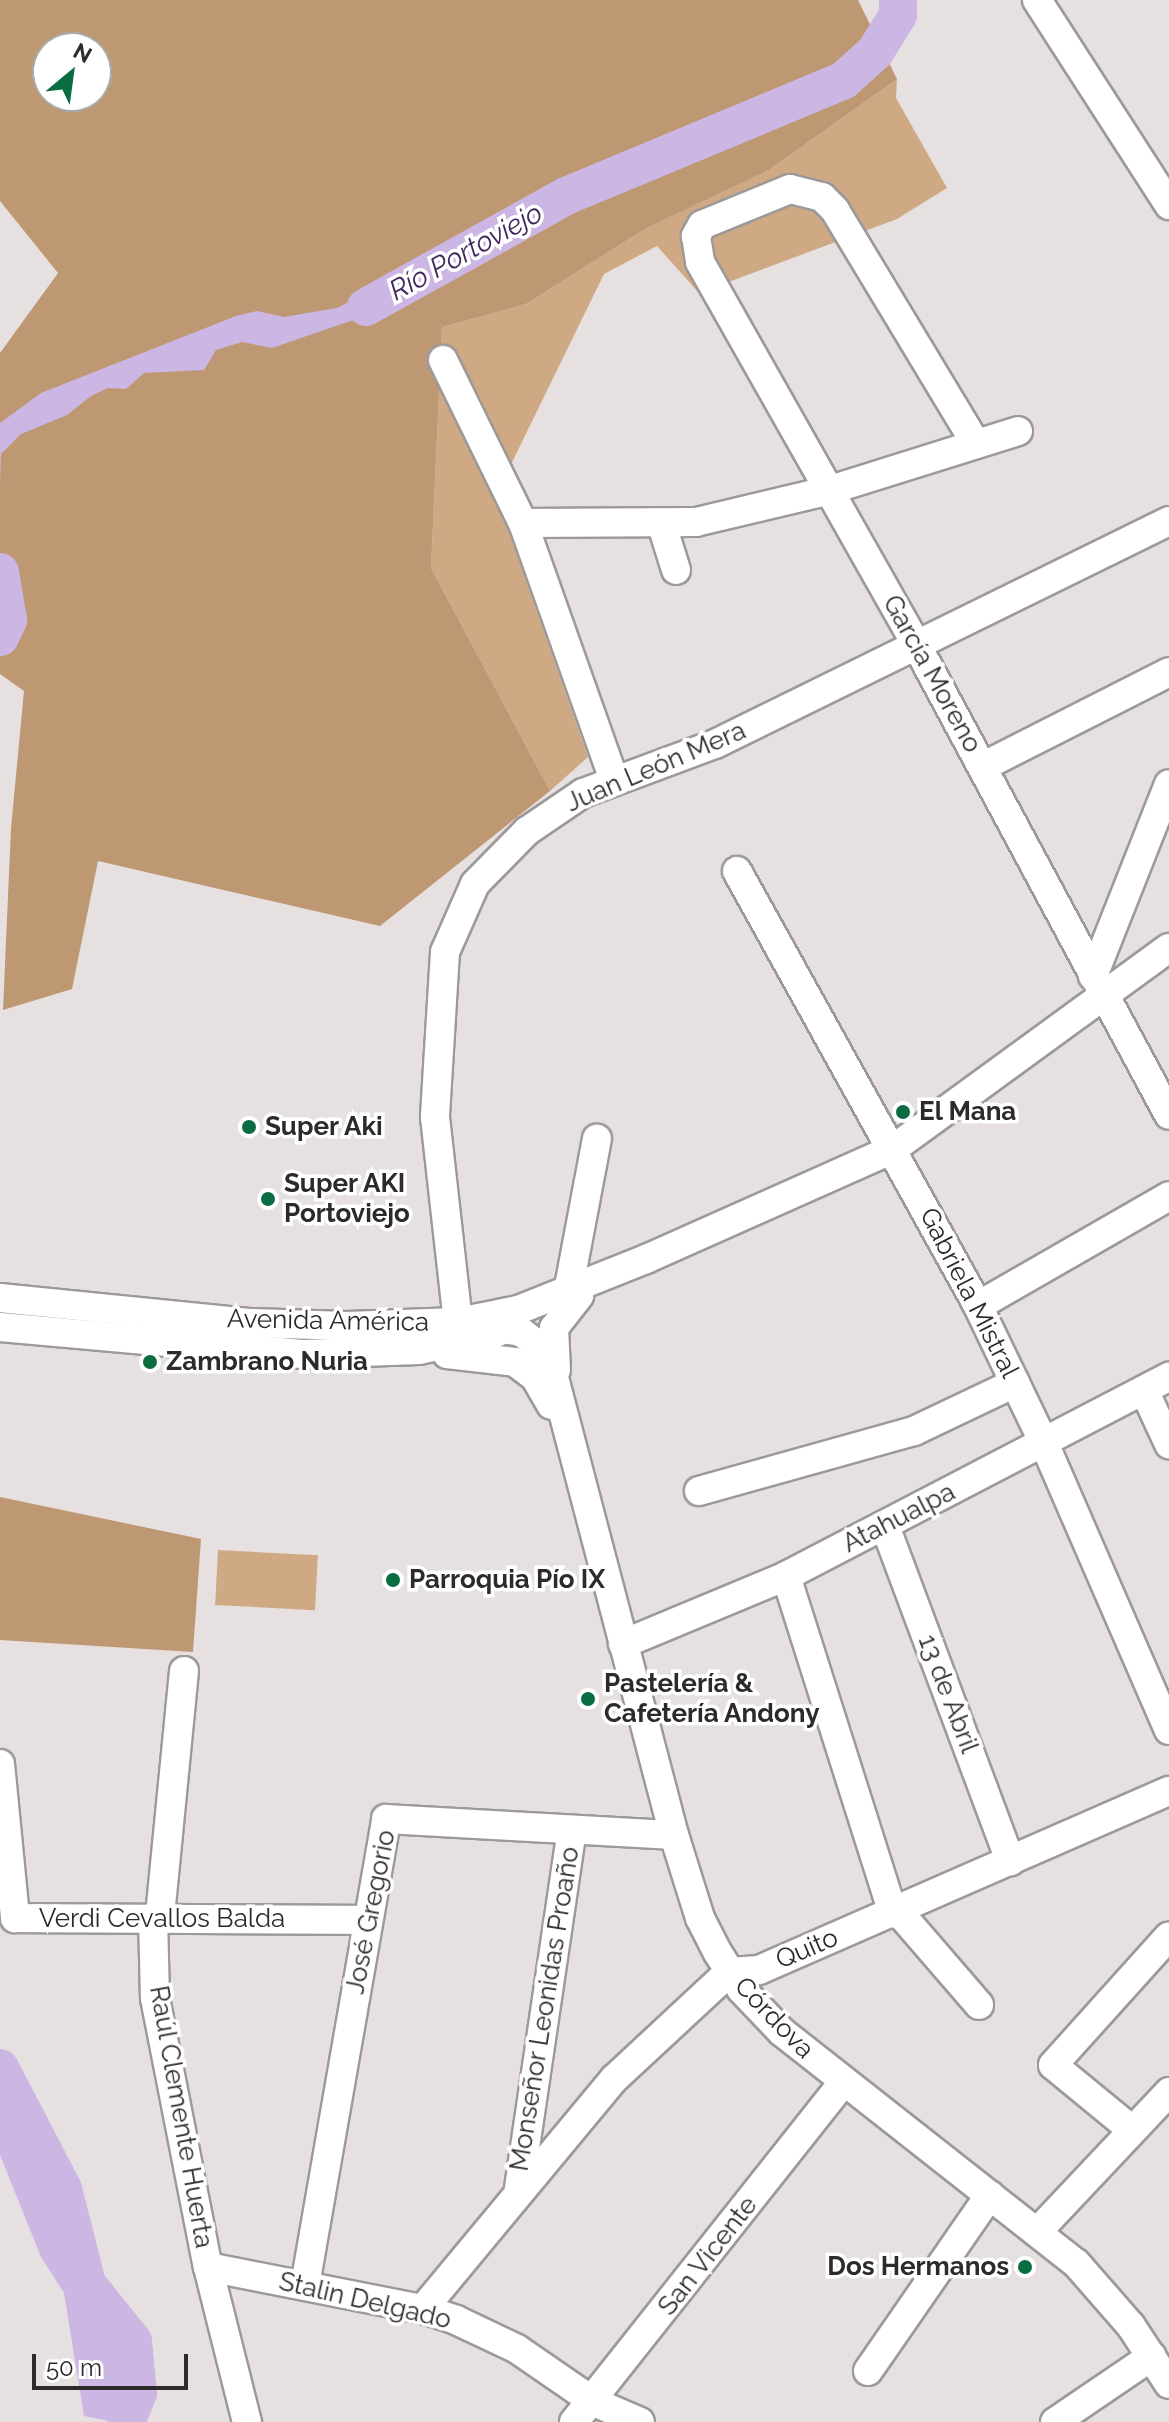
<!DOCTYPE html>
<meta charset="utf-8">
<style>
body{margin:0}
#map{position:relative;width:1169px;height:2422px;overflow:hidden;background:#e6e0e1;font-family:Raleway,sans-serif}
div>[style]{position:absolute}
[style*='--x']{left:calc(var(--x)*1px);top:calc(var(--y)*1px);width:calc(var(--w)*1px);rotate:calc(var(--a)*1deg)}
.green>*{inset:0;background:#cfa984;transform-origin:0 0}
.forest>*{inset:0;background:#bd9873}
.water>*{inset:0;background:#ccb7e4}
.river>*{height:38px;margin:-19px;padding:0 19px;transform-origin:19px;border-radius:19px;background:#ccb7e4}
.roads{filter:drop-shadow(2px 0 #9e9999) drop-shadow(-2px 0 #9e9999) drop-shadow(0 2px #9e9999) drop-shadow(0 -2px #9e9999)}
.minor>*{height:28px;margin:-14px;padding:0 14px;transform-origin:14px;border-radius:14px;background:#fff}
.dots>*{width:22px;height:22px;translate:-50% -50%;box-sizing:border-box;border:4px solid #fff;border-radius:50%}
span{translate:-50% -50%;white-space:nowrap;text-align:center;line-height:1.15;-webkit-text-stroke:7px #fff;paint-order:stroke}
.street-label{font-size:26px;color:#2c2a2a}
.poi-label{font-size:26px;color:#2c2a2a;font-weight:700}
.left{translate:0 -50%;text-align:left}
.right{translate:-100% -50%;text-align:right}
.water-label{font-size:28px;color:#43265d;font-style:italic}
.north{position:absolute;left:32px;top:32px;width:80px;height:80px;box-sizing:border-box;background:#fff;border:2px solid #abaaaa;border-radius:50%;rotate:29deg;font-size:22px;font-weight:700;line-height:32px;text-align:center;color:#2c2a2a}
.north::after{content:'';display:block;margin:auto;width:28px;height:36px;background:#0a6c41;clip-path:polygon(50% 0,100% 100%,50% 72%,0 100%)}
.scale{position:absolute;left:32px;top:2354px;width:156px;height:36px;box-sizing:border-box;border:4px solid #2c2a2a;border-top:0;padding-left:10px;font-size:24px;line-height:28px;white-space:nowrap;color:#2c2a2a;-webkit-text-stroke:6px #fff;paint-order:stroke}
</style>
<div id="map">
<div class="green">
<div style="clip-path:polygon(897px 79px,896px 98px,947px 188px,897px 219px,699px 293px,657px 246px,604px 274px,496px 495px,588px 757px,550px 791px,431px 568px,442px 327px,526px 304px,645px 229px,769px 170px)"></div>
<div style="left:218px;top:1550px;width:100px;height:55px;rotate:3deg"></div>
</div>
<div class="forest">
<div style="clip-path:polygon(evenodd,0 0,858px 0,897px 79px,769px 170px,645px 229px,526px 304px,442px 327px,431px 568px,550px 791px,380px 926px,98px 861px,72px 989px,3px 1010px,11px 828px,24px 691px,0 674px,0 353px,58px 273px,0 201px,0 0,48px 48px,96px 48px,96px 96px,48px 96px,48px 48px)"></div>
<div style="clip-path:polygon(0 1497px,201px 1539px,193px 1652px,0 1640px)"></div>
</div>
<div class="water">
<div style="clip-path:polygon(431px 259px,391px 307px,272px 348px,242px 342px,216px 350px,204px 370px,144px 373px,126px 389px,108px 388px,91px 396px,67px 415px,21px 434px,1px 454px,0 487px,0 423px,41px 393px,236px 316px,257px 311px,284px 317px,337px 308px)"></div>
<div style="clip-path:polygon(0 2083px,23px 2125px,26px 2147px,64px 2177px,75px 2207px,99px 2314px,126px 2362px,114px 2422px,84px 2416px,64px 2293px,41px 2257px,0 2155px)"></div>
</div>
<div class="river">
<div style="--x:366;--y:307;--w:229;--a:-29"></div>
<div style="--x:566;--y:196;--w:301;--a:-22.6"></div>
<div style="--x:844;--y:80;--w:42;--a:-42.1"></div>
<div style="--x:875;--y:52;--w:44;--a:-58.1"></div>
<div style="--x:898;--y:15;--w:15;--a:-90"></div>
<div style="--x:0;--y:572;--w:49;--a:80.5"></div>
<div style="--x:8;--y:620;--w:19;--a:115"></div>
<div style="--x:0;--y:2068;--w:136;--a:62.5"></div>
<div style="--x:63;--y:2189;--w:98;--a:75.8"></div>
<div style="--x:87;--y:2284;--w:73;--a:51.1"></div>
<div style="--x:133;--y:2341;--w:52;--a:84.5"></div>
<div style="--x:138;--y:2393;--w:31;--a:112"></div>
</div>
<div class="roads">
<div class="minor">
<div style="--x:1037;--y:0;--w:244;--a:57.2"></div>
<div style="--x:443;--y:360;--w:182;--a:63.9"></div>
<div style="--x:523;--y:523;--w:173;--a:-0.3"></div>
<div style="--x:696;--y:522;--w:138;--a:-13.4"></div>
<div style="--x:830;--y:490;--w:197;--a:-17.4"></div>
<div style="--x:976;--y:444;--w:273;--a:-121.1"></div>
<div style="--x:835;--y:210;--w:18;--a:-135"></div>
<div style="--x:822;--y:197;--w:33;--a:-166"></div>
<div style="--x:790;--y:189;--w:95;--a:157.8"></div>
<div style="--x:702;--y:225;--w:13;--a:119"></div>
<div style="--x:696;--y:236;--w:26;--a:81"></div>
<div style="--x:700;--y:262;--w:441;--a:60.5"></div>
<div style="--x:917;--y:646;--w:532;--a:61.75"></div>
<div style="--x:1169;--y:521;--w:506;--a:153.84"></div>
<div style="--x:715;--y:744;--w:141;--a:159.6"></div>
<div style="--x:583;--y:793;--w:68;--a:145.8"></div>
<div style="--x:527;--y:831;--w:74;--a:134.5"></div>
<div style="--x:475;--y:884;--w:74;--a:113.8"></div>
<div style="--x:445;--y:952;--w:165;--a:93.5"></div>
<div style="--x:435;--y:1117;--w:206;--a:83.6"></div>
<div style="--x:458;--y:1322;--w:64;--a:9"></div>
<div style="--x:521;--y:1332;--w:20;--a:37"></div>
<div style="--x:537;--y:1344;--w:30;--a:60"></div>
<div style="--x:552;--y:1370;--w:481;--a:75.3"></div>
<div style="--x:674;--y:1835;--w:87;--a:72.6"></div>
<div style="--x:700;--y:1918;--w:39;--a:63"></div>
<div style="--x:718;--y:1953;--w:43;--a:57.4"></div>
<div style="--x:741;--y:1989;--w:59;--a:46.4"></div>
<div style="--x:782;--y:2032;--w:374;--a:38.2"></div>
<div style="--x:1076;--y:2263;--w:84;--a:48.9"></div>
<div style="--x:1131;--y:2326;--w:69;--a:56.8"></div>
<div style="--x:523;--y:523;--w:273;--a:70.5"></div>
<div style="--x:662;--y:525;--w:47;--a:72.7"></div>
<div style="--x:982;--y:767;--w:210;--a:-26.9"></div>
<div style="--x:737;--y:871;--w:497;--a:61"></div>
<div style="--x:978;--y:1306;--w:152;--a:64.3"></div>
<div style="--x:1044;--y:1443;--w:313;--a:66.5"></div>
<div style="--x:1093;--y:976;--w:206;--a:-68.4"></div>
<div style="--x:568;--y:1292;--w:156;--a:-79.3"></div>
<div style="--x:0;--y:1298;--w:253;--a:5.7"></div>
<div style="--x:252;--y:1323;--w:95;--a:1.8"></div>
<div style="--x:347;--y:1326;--w:111;--a:-2.1"></div>
<div style="--x:458;--y:1322;--w:61;--a:-11.3"></div>
<div style="--x:518;--y:1310;--w:138;--a:-21.7"></div>
<div style="--x:646;--y:1259;--w:270;--a:-24"></div>
<div style="--x:893;--y:1149;--w:341;--a:-36.1"></div>
<div style="--x:978;--y:1306;--w:220;--a:-29.9"></div>
<div style="--x:0;--y:1327;--w:306;--a:5.1"></div>
<div style="--x:305;--y:1354;--w:114;--a:-2"></div>
<div style="--x:419;--y:1350;--w:81;--a:-12.8"></div>
<div style="--x:447;--y:1354;--w:68;--a:6.7"></div>
<div style="--x:515;--y:1362;--w:25;--a:37"></div>
<div style="--x:535;--y:1377;--w:32;--a:60"></div>
<div style="--x:556;--y:1370;--w:42;--a:-92.7"></div>
<div style="--x:554;--y:1328;--w:41;--a:-52"></div>
<div style="--x:1144;--y:1390;--w:60;--a:65.2"></div>
<div style="--x:699;--y:1491;--w:223;--a:-15.6"></div>
<div style="--x:914;--y:1431;--w:112;--a:-25.4"></div>
<div style="--x:885;--y:1526;--w:358;--a:69.5"></div>
<div style="--x:786;--y:1576;--w:354;--a:72.4"></div>
<div style="--x:893;--y:1913;--w:5;--a:-22"></div>
<div style="--x:898;--y:1911;--w:124;--a:49.2"></div>
<div style="--x:623;--y:1644;--w:177;--a:-22.6"></div>
<div style="--x:786;--y:1576;--w:432;--a:-27.5"></div>
<div style="--x:184;--y:1671;--w:247;--a:95.6"></div>
<div style="--x:160;--y:1917;--w:7;--a:180"></div>
<div style="--x:153;--y:1917;--w:81;--a:88.6"></div>
<div style="--x:155;--y:1998;--w:274;--a:78.9"></div>
<div style="--x:208;--y:2267;--w:160;--a:75.9"></div>
<div style="--x:0;--y:1764;--w:155;--a:84.4"></div>
<div style="--x:15;--y:1918;--w:353;--a:0.3"></div>
<div style="--x:1132;--y:2130;--w:102;--a:-140.6"></div>
<div style="--x:1053;--y:2065;--w:173;--a:-48"></div>
<div style="--x:519;--y:2188;--w:362;--a:-81.6"></div>
<div style="--x:1038;--y:2231;--w:191;--a:-46.7"></div>
<div style="--x:208;--y:2267;--w:219;--a:11.1"></div>
<div style="--x:423;--y:2309;--w:35;--a:18"></div>
<div style="--x:456;--y:2320;--w:68;--a:25.4"></div>
<div style="--x:517;--y:2349;--w:93;--a:34.5"></div>
<div style="--x:594;--y:2402;--w:50;--a:23.5"></div>
<div style="--x:305;--y:2285;--w:473;--a:-80.1"></div>
<div style="--x:386;--y:1819;--w:288;--a:3.2"></div>
<div style="--x:423;--y:2309;--w:299;--a:-50.3"></div>
<div style="--x:614;--y:2079;--w:157;--a:-42.9"></div>
<div style="--x:729;--y:1972;--w:30;--a:-4"></div>
<div style="--x:759;--y:1970;--w:447;--a:-23.6"></div>
<div style="--x:868;--y:2371;--w:214;--a:-55.3"></div>
<div style="--x:574;--y:2422;--w:433;--a:-51.6"></div>
<div style="--x:1055;--y:2422;--w:117;--a:-34.2"></div>
</div>
</div>
<div class="dots">
<div style="left:903px;top:1112px;background:#0a6c41"></div>
<div style="left:249px;top:1127px;background:#0a6c41"></div>
<div style="left:268px;top:1199px;background:#0a6c41"></div>
<div style="left:150px;top:1362px;background:#0a6c41"></div>
<div style="left:393px;top:1580px;background:#0a6c41"></div>
<div style="left:588px;top:1699px;background:#0a6c41"></div>
<div style="left:1025px;top:2267px;background:#0a6c41"></div>
</div>
<div class="street-label">
<span style="left:932px;top:674px;rotate:61deg">García Moreno</span>
<span style="left:656px;top:767px;rotate:-23deg">Juan León Mera</span>
<span style="left:969px;top:1293px;rotate:63deg">Gabriela Mistral</span>
<span style="left:328px;top:1321px;rotate:1deg">Avenida América</span>
<span style="left:899px;top:1518px;rotate:-27deg">Atahualpa</span>
<span style="left:948px;top:1694px;rotate:69deg">13 de Abril</span>
<span style="left:371px;top:1912px;rotate:-79deg">José Gregorio</span>
<span style="left:162px;top:1919px">Verdi Cevallos Balda</span>
<span style="left:807px;top:1949px;rotate:-23deg">Quito</span>
<span style="left:545px;top:2009px;rotate:-81deg">Monseñor Leonidas Proaño</span>
<span style="left:774px;top:2018px;rotate:46deg">Córdova</span>
<span style="left:181px;top:2117px;rotate:80deg">Raúl Clemente Huerta</span>
<span style="left:708px;top:2256px;rotate:-52deg">San Vicente</span>
<span style="left:365px;top:2301px;rotate:13deg">Stalin Delgado</span>
</div>
<div class="poi-label">
<span class="left" style="left:919px;top:1112px">El Mana</span>
<span class="left" style="left:265px;top:1127px">Super Aki</span>
<span class="left" style="left:284px;top:1199px">Super AKI<br>Portoviejo</span>
<span class="left" style="left:166px;top:1362px">Zambrano Nuria</span>
<span class="left" style="left:409px;top:1580px">Parroquia Pío IX</span>
<span class="left" style="left:604px;top:1699px">Pastelería &amp;<br>Cafetería Andony</span>
<span class="right" style="left:1009px;top:2267px">Dos Hermanos</span>
</div>
<div class="water-label">
<span style="left:466px;top:252px;rotate:-29deg">Río Portoviejo</span>
</div>
<div class="north">N</div>
<div class="scale">50 m</div>
</div>
